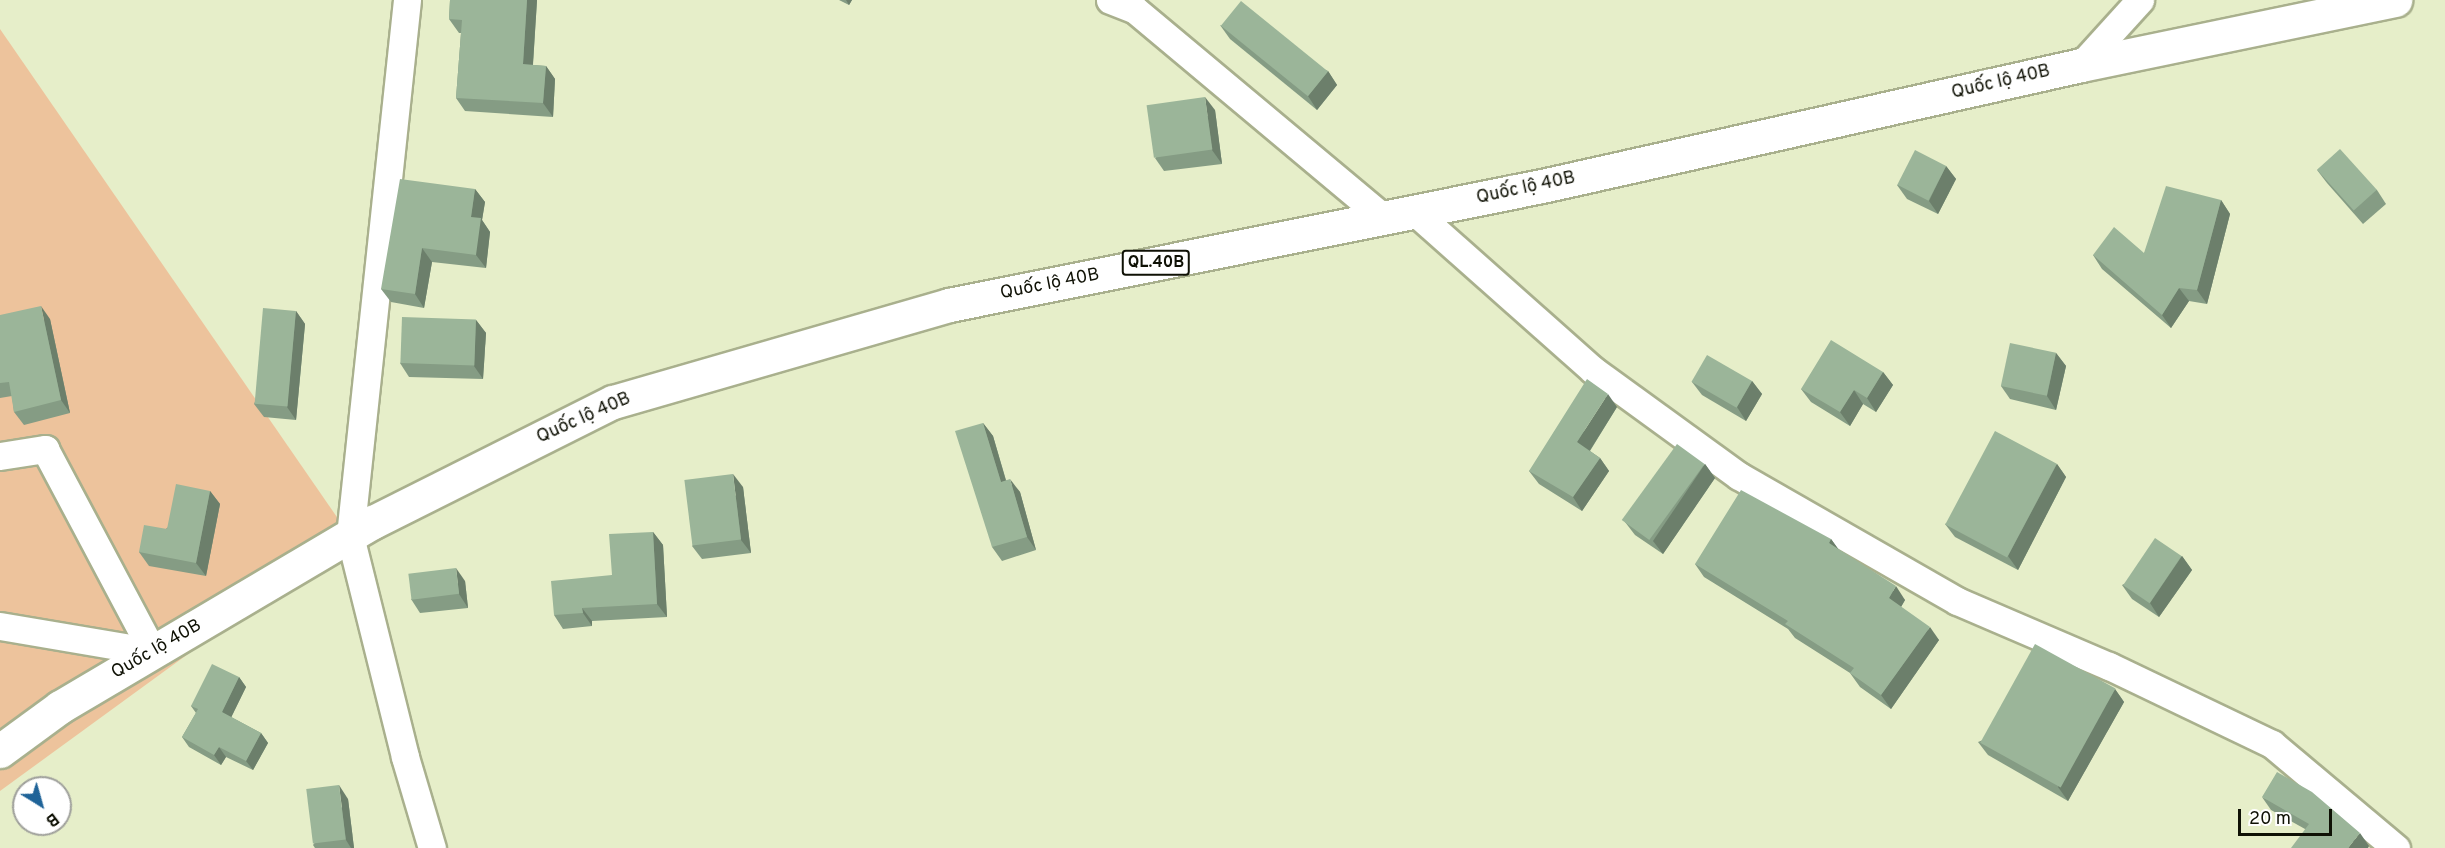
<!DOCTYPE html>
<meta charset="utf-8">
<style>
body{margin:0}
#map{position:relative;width:2445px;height:848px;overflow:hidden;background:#e6eec9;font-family:Overpass,sans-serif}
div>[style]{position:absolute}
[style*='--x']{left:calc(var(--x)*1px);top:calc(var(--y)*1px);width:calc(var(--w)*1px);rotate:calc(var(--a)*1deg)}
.green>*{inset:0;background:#edc39c}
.roads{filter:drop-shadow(2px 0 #a9b08d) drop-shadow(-2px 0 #a9b08d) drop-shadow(0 2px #a9b08d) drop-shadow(0 -2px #a9b08d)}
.minor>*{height:27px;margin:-13.5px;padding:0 13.5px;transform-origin:13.5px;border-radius:13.5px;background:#fff}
.trunk>*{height:33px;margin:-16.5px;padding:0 16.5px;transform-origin:16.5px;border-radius:16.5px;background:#fff}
.wall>*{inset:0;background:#859c84}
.shaded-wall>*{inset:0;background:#6c7f6b}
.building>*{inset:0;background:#9bb599;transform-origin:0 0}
span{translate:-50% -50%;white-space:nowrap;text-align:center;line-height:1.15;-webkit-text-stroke:5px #fff;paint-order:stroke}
.shield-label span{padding:2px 4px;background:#fff;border:2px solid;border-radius:4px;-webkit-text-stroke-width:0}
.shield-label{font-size:16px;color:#0f1105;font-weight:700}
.street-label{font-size:18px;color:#0f1105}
.north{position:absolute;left:12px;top:776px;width:60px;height:60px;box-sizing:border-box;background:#fff;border:2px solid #9fa09b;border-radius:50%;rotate:143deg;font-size:16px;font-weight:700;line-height:24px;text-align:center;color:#0f1105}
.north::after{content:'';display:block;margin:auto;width:21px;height:27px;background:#1f6398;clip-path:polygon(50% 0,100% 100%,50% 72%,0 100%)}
.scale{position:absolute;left:2238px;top:809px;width:94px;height:27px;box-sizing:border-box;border:3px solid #0f1105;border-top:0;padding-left:8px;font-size:18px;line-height:21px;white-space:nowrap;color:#0f1105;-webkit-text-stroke:4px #fff;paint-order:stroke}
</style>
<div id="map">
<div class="green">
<div style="clip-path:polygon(0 29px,350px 536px,0 791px)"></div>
</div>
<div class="roads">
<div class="minor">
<div style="--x:407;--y:0;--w:539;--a:96.07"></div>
<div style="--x:350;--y:536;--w:228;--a:76"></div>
<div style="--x:405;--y:757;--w:95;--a:73.5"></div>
<div style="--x:1110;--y:0;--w:26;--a:21"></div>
<div style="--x:1134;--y:9;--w:326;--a:39.9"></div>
<div style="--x:2081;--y:65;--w:88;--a:-47.8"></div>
<div style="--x:1415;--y:212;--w:238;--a:41.6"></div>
<div style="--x:1593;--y:370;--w:180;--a:36"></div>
<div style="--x:1739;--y:476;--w:251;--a:29.8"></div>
<div style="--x:1957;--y:601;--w:165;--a:23.2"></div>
<div style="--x:2109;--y:666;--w:181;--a:25.6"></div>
<div style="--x:2272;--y:744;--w:162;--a:40"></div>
<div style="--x:0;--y:456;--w:46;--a:-8.8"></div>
<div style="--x:45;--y:449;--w:230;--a:62"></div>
<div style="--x:0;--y:626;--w:155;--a:9.6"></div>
</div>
<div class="trunk">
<div style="--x:0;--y:751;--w:74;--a:-36.3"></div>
<div style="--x:60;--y:707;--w:364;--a:-30.6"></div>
<div style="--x:373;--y:522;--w:268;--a:-26.6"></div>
<div style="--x:613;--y:402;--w:350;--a:-16.1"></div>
<div style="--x:949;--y:305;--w:605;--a:-11.35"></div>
<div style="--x:1542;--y:186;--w:552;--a:-12.65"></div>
<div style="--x:2081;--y:65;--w:321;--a:-11.7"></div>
</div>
</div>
<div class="wall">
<div style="clip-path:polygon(450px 0,537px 0,533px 65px,546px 66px,555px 79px,553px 117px,465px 111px,456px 98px,461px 33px,459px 33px,449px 19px)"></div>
<div style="clip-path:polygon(839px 0,852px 0,849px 5px)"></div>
<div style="clip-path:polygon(1220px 25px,1328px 71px,1337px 85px,1317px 110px,1230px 39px)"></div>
<div style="clip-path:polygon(1215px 110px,1222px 164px,1164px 171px,1155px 158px)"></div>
<div style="clip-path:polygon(1946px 166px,1956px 179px,1938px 214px,1907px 199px,1897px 185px)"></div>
<div style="clip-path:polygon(2317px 170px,2377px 190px,2386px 204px,2363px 224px,2327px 183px)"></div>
<div style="clip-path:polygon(475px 189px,485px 202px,482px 220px,490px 232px,486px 268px,432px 262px,424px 308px,391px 302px,381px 289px)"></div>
<div style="clip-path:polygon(2221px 200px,2230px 214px,2207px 304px,2189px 301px,2171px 328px,2102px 269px,2093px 255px,2144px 253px)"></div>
<div style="clip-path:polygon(296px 311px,305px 324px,296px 420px,264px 417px,254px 404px)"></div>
<div style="clip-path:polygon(50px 319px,70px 413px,24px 425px,14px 412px,12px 396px,0 398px,0 333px)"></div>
<div style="clip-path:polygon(476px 320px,486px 333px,483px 379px,409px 377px,400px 363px)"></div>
<div style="clip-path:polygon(2056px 353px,2066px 366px,2056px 410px,2010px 399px,2001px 386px)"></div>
<div style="clip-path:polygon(1883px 372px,1893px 385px,1876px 412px,1863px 404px,1850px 426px,1811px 402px,1801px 389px)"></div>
<div style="clip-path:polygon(1752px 381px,1762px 394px,1746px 421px,1702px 395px,1692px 382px)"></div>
<div style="clip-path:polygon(1617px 407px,1590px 451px,1600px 458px,1609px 471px,1582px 511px,1539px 484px,1529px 471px)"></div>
<div style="clip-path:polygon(983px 423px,993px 436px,1006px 480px,1020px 492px,1036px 550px,1002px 561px,992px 547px)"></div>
<div style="clip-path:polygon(1705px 464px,1715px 478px,1663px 554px,1635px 535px,1625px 522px)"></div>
<div style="clip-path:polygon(2057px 464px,2066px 477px,2018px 570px,1955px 537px,1945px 524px)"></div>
<div style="clip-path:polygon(743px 487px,751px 553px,702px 559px,692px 546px)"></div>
<div style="clip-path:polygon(210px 491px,220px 504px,206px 576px,149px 566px,139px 552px)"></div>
<div style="clip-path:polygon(653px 532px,663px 545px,667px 617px,592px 621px,592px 626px,563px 629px,554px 615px,612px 575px)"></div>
<div style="clip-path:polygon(1831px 539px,1839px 550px,1905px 600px,1901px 607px,1939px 640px,1891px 709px,1860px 687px,1850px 673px,1795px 638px,1788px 629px,1704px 577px,1695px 564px)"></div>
<div style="clip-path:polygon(2182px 556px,2192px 570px,2159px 617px,2132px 599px,2122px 585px)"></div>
<div style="clip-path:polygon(465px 581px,468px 608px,420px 613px,411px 599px)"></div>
<div style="clip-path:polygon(239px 677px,246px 687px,231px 717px,261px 733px,268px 743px,253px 770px,226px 757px,221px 765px,189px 747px,182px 737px,196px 713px,191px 706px)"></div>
<div style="clip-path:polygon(2115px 689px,2124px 702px,2068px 801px,1988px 755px,1978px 742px)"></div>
<div style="clip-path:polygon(2262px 797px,2369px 846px,2305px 829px,2271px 810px)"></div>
<div style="clip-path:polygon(348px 799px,354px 848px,315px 848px,313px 845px)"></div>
</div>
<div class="shaded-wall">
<div style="clip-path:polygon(527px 0,537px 0,532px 78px,523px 64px)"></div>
<div style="clip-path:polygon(846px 0,852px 0,849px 5px)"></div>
<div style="clip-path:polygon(546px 66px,555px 79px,553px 117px,543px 103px)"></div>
<div style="clip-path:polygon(1328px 71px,1337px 85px,1317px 110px,1308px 96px)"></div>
<div style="clip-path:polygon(1205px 97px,1215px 110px,1222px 164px,1212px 150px)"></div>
<div style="clip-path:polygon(1946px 166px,1956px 179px,1938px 214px,1929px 201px)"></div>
<div style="clip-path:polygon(475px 189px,485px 202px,482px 220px,490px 232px,486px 268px,476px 255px,471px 217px)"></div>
<div style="clip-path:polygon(2221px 200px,2230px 214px,2207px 304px,2197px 290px)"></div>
<div style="clip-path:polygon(422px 248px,432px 262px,424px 308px,415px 294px)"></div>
<div style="clip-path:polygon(2179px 288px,2189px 301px,2171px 328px,2162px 315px)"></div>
<div style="clip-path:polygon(41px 306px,50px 319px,70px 413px,61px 400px)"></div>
<div style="clip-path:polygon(296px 311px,305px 324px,296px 420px,287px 407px)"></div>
<div style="clip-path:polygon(476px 320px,486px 333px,483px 379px,474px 366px)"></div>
<div style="clip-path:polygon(2056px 353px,2066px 366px,2056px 410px,2047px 396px)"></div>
<div style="clip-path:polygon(1883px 372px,1893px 385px,1876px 412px,1867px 398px)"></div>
<div style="clip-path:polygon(1752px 381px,1762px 394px,1746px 421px,1737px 407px)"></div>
<div style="clip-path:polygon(1854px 390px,1863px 404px,1850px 426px,1840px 412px)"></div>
<div style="clip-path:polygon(1608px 394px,1617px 407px,1587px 455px,1577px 442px)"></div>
<div style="clip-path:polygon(983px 423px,993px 436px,1010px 495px,1001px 482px)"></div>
<div style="clip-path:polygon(1600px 458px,1609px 471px,1582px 511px,1573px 497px)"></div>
<div style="clip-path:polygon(1705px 464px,1715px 478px,1663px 554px,1653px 541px)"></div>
<div style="clip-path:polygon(2057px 464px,2066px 477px,2018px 570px,2008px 556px)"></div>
<div style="clip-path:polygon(733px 474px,743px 487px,751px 553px,741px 540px)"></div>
<div style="clip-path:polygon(1010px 479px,1020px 492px,1036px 550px,1027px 537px)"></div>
<div style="clip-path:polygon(210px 491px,220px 504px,206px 576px,196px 563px)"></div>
<div style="clip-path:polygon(653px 532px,663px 545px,667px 617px,657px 604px)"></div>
<div style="clip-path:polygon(1831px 539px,1841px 553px,1829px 543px)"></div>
<div style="clip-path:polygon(2182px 556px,2192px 570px,2159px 617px,2150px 603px)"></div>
<div style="clip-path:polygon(456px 568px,465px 581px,468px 608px,459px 594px)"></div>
<div style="clip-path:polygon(1896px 586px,1905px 600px,1898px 612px,1889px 598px)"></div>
<div style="clip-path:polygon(582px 608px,592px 621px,592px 626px,583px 613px)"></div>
<div style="clip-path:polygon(1930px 627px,1939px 640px,1891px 709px,1881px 695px)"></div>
<div style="clip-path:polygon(239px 677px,246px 687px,229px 722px,222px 712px)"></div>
<div style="clip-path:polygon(2115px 689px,2124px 702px,2068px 801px,2058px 787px)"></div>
<div style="clip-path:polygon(261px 733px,268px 743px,253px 770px,246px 761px)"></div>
<div style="clip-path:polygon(219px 747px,226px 757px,221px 765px,214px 755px)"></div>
<div style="clip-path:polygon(339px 785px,348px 799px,354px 848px,351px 848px,346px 840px)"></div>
<div style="clip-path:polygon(2360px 833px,2369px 846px,2368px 848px,2348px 848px)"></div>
</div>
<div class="building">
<div style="clip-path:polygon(450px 0,527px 0,523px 64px,546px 66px,543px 103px,456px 98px,462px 20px,449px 19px)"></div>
<div style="left:1241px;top:1px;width:112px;height:32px;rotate:39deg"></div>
<div style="left:1205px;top:97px;width:53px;height:59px;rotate:82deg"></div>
<div style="left:2340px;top:149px;width:55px;height:31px;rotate:48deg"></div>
<div style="left:1915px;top:150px;width:35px;height:39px;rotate:27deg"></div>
<div style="clip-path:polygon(400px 179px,475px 189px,471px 217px,481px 218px,476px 255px,422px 248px,415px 294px,381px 289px)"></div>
<div style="clip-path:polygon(2166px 186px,2221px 200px,2197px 290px,2179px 288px,2162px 315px,2093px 255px,2114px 227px,2144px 253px)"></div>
<div style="clip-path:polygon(41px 306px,61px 400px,14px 412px,9px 382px,0 383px,0 315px)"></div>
<div style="left:263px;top:308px;width:33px;height:96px;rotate:5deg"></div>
<div style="left:402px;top:317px;width:74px;height:46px;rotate:2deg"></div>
<div style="clip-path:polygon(1831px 340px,1883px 372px,1867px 398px,1854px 390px,1840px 412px,1801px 389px)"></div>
<div style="left:2010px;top:343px;width:47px;height:44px;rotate:12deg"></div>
<div style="left:1707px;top:355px;width:52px;height:31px;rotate:30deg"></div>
<div style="clip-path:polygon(1587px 379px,1608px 394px,1577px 442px,1600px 458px,1573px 497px,1529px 471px)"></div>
<div style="clip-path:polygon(983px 423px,1001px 482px,1010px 479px,1027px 537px,992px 547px,955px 431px)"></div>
<div style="left:1995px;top:431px;width:70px;height:106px;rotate:28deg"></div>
<div style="left:1677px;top:444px;width:34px;height:94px;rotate:36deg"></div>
<div style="left:733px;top:474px;width:66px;height:49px;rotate:83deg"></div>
<div style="clip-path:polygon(176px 484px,210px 491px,196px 563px,139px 552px,144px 525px,167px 529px)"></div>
<div style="clip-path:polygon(1741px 490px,1831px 539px,1829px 543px,1896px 586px,1889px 598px,1930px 627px,1881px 695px,1850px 673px,1854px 668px,1785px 624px,1788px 621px,1695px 564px)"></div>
<div style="clip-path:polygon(653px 532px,657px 604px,582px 608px,583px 613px,554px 615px,551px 581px,612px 575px,609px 534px)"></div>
<div style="left:2155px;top:538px;width:32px;height:57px;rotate:34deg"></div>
<div style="left:456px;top:568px;width:26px;height:48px;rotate:83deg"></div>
<div style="left:2035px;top:644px;width:92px;height:113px;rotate:29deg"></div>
<div style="clip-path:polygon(212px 664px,239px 677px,222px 712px,261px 733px,246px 761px,219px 747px,214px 755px,182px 737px,198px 709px,191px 706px)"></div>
<div style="clip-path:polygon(2277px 772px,2312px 792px,2360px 833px,2348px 848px,2291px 848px,2309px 824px,2262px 797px)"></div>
<div style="left:339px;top:785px;width:55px;height:33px;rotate:83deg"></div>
</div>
<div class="shield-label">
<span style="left:1156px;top:263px">QL.40B</span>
</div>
<div class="street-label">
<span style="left:2001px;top:83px;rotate:-13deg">Quốc lộ 40B</span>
<span style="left:1526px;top:189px;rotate:-12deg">Quốc lộ 40B</span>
<span style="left:1050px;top:285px;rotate:-11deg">Quốc lộ 40B</span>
<span style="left:584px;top:419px;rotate:-24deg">Quốc lộ 40B</span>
<span style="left:157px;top:650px;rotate:-30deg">Quốc lộ 40B</span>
</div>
<div class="north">B</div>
<div class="scale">20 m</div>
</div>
